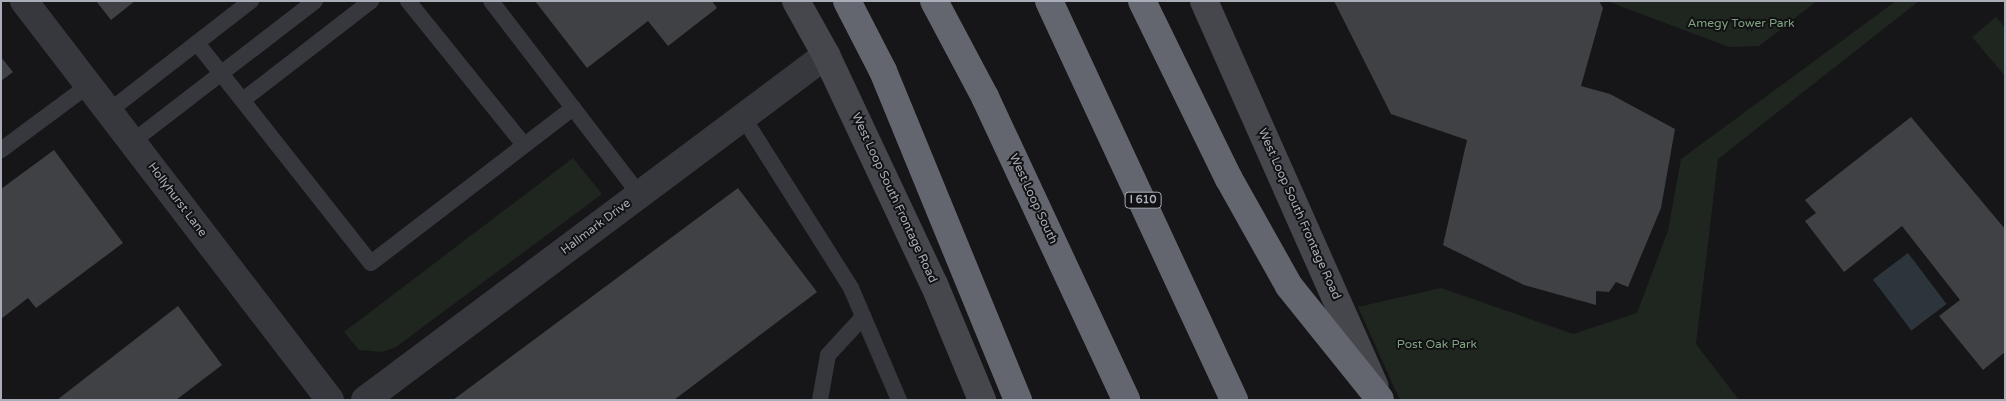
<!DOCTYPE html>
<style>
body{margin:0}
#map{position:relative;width:2006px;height:401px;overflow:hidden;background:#161618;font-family:"Varela Round",sans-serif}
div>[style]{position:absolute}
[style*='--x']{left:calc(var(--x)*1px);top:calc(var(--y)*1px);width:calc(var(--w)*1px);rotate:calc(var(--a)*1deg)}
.green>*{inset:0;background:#1e261f}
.water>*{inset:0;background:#2c353c;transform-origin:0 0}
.building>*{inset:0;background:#404145}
.service>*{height:16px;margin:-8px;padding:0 8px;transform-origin:8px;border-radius:8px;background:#37383d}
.tertiary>*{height:28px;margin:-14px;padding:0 14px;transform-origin:14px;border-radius:14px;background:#37383d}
.secondary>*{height:28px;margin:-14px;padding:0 14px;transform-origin:14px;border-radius:14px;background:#45474d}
.motorway>*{height:28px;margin:-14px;padding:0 14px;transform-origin:14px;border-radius:14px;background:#63666e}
span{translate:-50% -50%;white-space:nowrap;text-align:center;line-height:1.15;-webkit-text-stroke:4px #111113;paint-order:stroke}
.shield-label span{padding:1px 4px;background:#111113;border:1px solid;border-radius:4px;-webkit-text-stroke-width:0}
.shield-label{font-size:11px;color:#a8adb8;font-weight:700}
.park-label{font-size:12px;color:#7fa381}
.street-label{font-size:12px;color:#a8adb8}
.frame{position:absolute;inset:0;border:2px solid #a8adb8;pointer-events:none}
</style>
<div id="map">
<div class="green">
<div style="clip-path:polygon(1607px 1px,1817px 1px,1759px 46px,1729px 47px)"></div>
<div style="clip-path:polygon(1896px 1px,1919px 1px,1718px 159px,1696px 344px,1739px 400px,1400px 400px,1358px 307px,1441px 288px,1573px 334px,1637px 313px,1668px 231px,1681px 159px)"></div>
<div style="clip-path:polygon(1996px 17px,2005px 28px,2005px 76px,1972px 37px)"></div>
<div style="clip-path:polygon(573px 158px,602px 194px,396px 347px,382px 352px,359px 350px,344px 332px)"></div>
</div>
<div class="water">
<div style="left:1908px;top:253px;width:64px;height:44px;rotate:53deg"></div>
</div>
<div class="building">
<div style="clip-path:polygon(96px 1px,135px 1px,111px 20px)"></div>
<div style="clip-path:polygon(535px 1px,712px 1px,717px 8px,668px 46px,648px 21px,587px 68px)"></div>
<div style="clip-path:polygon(1334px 1px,1599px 1px,1603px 8px,1581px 86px,1610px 94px,1675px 129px,1661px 208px,1628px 287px,1616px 282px,1609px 292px,1596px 291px,1596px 305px,1524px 285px,1443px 245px,1467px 140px,1391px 114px)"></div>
<div style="clip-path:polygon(1px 57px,13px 72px,1px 81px)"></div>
<div style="clip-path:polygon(1911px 117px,2005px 229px,2005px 352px,1983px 370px,1939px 316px,1960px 300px,1902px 226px,1844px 272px,1805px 221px,1816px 213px,1805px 200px)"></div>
<div style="clip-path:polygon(54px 150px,123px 243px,36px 308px,28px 298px,1px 319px,1px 189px)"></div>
<div style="clip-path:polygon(738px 188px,817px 292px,674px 400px,453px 400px)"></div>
<div style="clip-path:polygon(178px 306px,222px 365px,176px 400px,57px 400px)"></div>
</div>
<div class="service">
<div style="--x:408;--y:1;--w:185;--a:51.1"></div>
<div style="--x:491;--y:1;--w:245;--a:52.5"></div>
<div style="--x:197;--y:43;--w:280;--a:51.7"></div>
<div style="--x:371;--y:263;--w:255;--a:-37.5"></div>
<div style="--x:243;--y:100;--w:162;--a:-37.7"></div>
<div style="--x:109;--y:111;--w:180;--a:-37.8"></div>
<div style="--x:743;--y:117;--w:202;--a:57.7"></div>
<div style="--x:851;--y:288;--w:122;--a:66.8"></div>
<div style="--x:132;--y:142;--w:231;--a:-37.6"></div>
<div style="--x:1;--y:150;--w:109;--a:-36.5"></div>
<div style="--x:820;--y:400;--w:46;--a:-79.9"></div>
<div style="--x:828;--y:355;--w:52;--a:-47.4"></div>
</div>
<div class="tertiary">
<div style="--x:24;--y:1;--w:503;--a:52.51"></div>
<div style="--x:365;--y:400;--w:576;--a:-36.81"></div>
</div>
<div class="secondary">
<div style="--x:796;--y:1;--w:62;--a:60.9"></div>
<div style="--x:826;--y:55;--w:253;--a:64.8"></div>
<div style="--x:934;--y:284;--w:126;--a:67.5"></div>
<div style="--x:1204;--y:1;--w:421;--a:66.1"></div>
</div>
<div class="motorway">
<div style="--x:847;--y:1;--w:79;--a:62.8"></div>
<div style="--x:883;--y:71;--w:356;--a:67.7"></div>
<div style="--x:934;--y:1;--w:109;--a:62"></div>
<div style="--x:985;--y:97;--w:334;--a:65"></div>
<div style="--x:1049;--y:1;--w:440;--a:65.1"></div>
<div style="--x:1142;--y:1;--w:198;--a:64"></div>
<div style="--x:1229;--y:179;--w:123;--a:60.7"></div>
<div style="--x:1289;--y:286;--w:145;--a:51.2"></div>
</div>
<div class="shield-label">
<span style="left:1143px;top:200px">I 610</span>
</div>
<div class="park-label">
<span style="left:1741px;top:24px">Amegy Tower Park</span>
<span style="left:1437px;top:345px">Post Oak Park</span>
</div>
<div class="street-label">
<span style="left:894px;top:198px;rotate:65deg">West Loop South Frontage Road</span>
<span style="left:1033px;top:199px;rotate:65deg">West Loop South</span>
<span style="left:177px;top:200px;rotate:53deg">Hollyhurst Lane</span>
<span style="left:1299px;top:214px;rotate:66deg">West Loop South Frontage Road</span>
<span style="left:596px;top:227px;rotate:-37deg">Hallmark Drive</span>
</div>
<div class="frame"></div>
</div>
